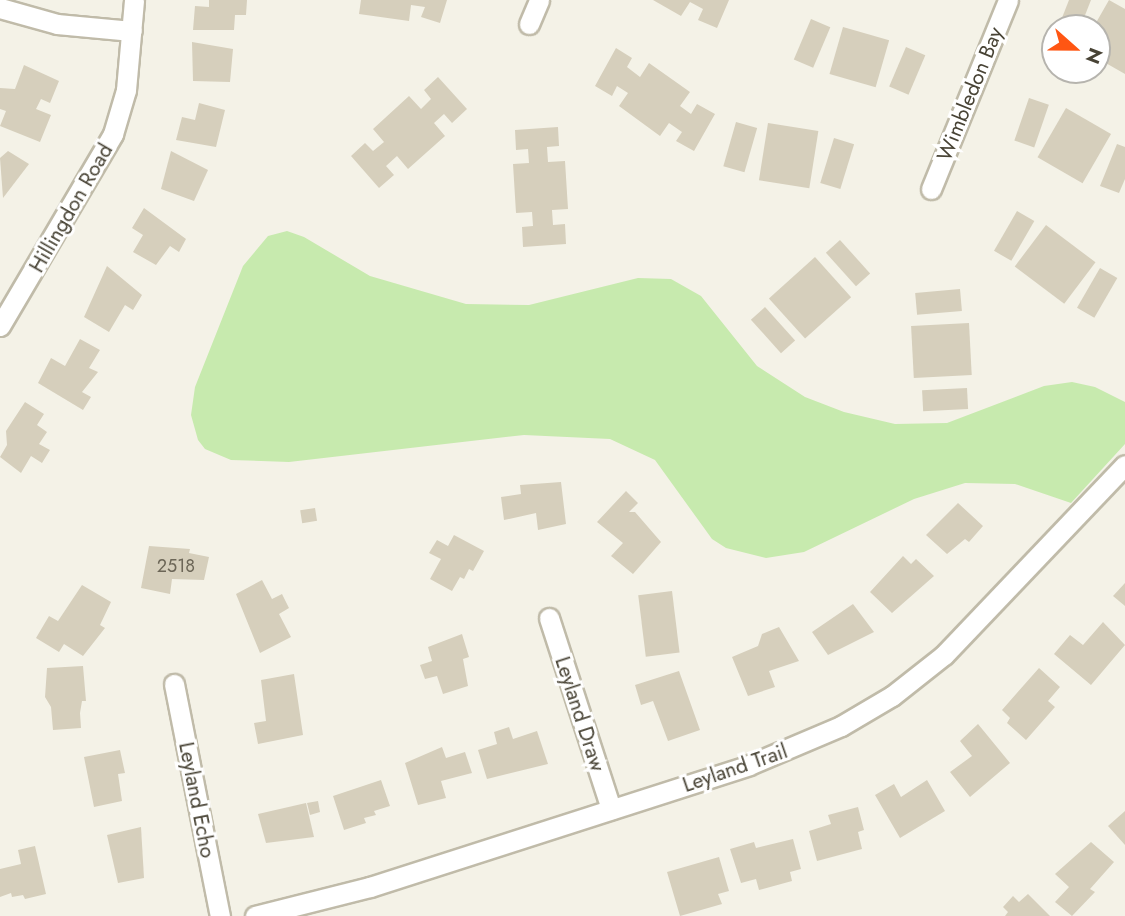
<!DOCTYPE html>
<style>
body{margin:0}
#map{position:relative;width:1125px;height:916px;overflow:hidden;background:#f4f2e7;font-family:Jost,sans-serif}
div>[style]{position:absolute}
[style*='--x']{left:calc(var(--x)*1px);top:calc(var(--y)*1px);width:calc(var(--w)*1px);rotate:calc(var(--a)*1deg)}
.green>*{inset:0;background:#c7eaae}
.building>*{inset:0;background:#d6cfbc;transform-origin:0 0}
.roads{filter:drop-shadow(2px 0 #c0bba9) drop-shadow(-2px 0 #c0bba9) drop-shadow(0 2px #c0bba9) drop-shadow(0 -2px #c0bba9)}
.street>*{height:19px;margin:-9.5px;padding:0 9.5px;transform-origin:9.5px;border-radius:9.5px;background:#fff}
span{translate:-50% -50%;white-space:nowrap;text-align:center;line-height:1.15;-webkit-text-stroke:6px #fff;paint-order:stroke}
.number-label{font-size:18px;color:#6c6657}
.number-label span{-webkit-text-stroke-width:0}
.street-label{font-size:21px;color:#484335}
.north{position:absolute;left:1041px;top:14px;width:70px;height:70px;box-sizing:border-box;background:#fff;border:2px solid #b6b4ae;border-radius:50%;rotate:111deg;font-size:19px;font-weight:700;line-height:28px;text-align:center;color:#484335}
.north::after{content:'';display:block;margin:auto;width:24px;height:32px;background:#ff5613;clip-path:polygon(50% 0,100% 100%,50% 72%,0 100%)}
</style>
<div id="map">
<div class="green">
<div style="clip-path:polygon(287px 231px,304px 237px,370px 276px,466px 304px,529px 305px,638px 278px,671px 279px,701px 296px,757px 366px,805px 397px,844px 412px,895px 424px,947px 423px,1044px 386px,1072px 382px,1095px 387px,1125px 402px,1125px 444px,1071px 503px,1015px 484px,965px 483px,914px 499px,804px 552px,766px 558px,726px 548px,712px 539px,655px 460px,610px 439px,524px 435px,289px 462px,231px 460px,205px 449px,198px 440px,191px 415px,195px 387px,243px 266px,268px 236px)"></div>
</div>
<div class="building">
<div style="clip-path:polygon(209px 0,247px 0,246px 15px,235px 15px,234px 30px,193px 30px,195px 6px,209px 7px)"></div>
<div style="clip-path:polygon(361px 0,447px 0,440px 23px,421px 17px,425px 7px,411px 5px,409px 21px,359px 14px)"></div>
<div style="clip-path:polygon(653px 0,729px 0,717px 28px,698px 20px,703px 9px,690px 2px,681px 16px)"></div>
<div style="clip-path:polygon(1069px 0,1091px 0,1080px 28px,1058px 28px)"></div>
<div style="clip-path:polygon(1109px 0,1125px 9px,1125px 74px,1097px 58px,1097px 28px,1093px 28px)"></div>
<div style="left:811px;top:19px;width:21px;height:44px;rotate:23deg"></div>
<div style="left:843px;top:27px;width:48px;height:49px;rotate:16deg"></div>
<div style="clip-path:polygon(192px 42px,233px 49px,230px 82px,193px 81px)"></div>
<div style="left:906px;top:47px;width:21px;height:43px;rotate:23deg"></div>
<div style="clip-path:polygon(616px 48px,632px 58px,627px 67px,640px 77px,649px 63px,690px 92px,680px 106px,691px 114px,697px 104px,715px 114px,694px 151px,676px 141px,682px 132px,669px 123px,660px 136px,619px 106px,628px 93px,617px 86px,612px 96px,595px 86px)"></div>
<div style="clip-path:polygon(24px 65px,59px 81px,50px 103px,41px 99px,36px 109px,51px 115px,40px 142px,0 126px,6px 111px,0 109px,0 88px,15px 89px)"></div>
<div style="clip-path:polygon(438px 77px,467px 109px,452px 123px,444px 114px,434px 123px,445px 136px,408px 169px,397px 156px,386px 166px,394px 175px,379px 188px,351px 156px,365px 143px,373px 151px,384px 142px,373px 129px,409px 96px,421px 109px,431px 99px,424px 90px)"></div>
<div style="left:1029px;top:98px;width:21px;height:45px;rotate:19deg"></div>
<div style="clip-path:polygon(199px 103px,225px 110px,216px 147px,176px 140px,182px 117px,195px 120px)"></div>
<div style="left:1066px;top:108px;width:52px;height:57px;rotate:30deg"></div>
<div style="left:736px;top:122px;width:22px;height:46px;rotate:16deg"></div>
<div style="left:768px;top:123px;width:51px;height:58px;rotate:9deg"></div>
<div style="clip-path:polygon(558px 127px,559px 146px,547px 147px,548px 162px,565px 161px,568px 209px,552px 210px,553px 225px,565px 224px,566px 244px,523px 247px,522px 227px,533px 226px,532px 212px,516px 213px,513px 164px,529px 163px,528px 149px,516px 150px,515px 130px)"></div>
<div style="left:834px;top:138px;width:21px;height:47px;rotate:17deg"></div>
<div style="clip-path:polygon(1117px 144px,1125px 147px,1125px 179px,1119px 193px,1100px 186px)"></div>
<div style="clip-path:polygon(8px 151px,29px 164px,3px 198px,0 158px)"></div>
<div style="clip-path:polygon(171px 151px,208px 170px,194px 201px,161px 189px)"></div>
<div style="clip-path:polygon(144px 208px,186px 239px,179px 252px,170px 246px,156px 265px,133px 252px,143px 235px,132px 228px)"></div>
<div style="left:1017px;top:211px;width:20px;height:46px;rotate:30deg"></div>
<div style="left:1046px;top:225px;width:62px;height:52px;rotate:37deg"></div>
<div style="left:840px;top:240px;width:45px;height:19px;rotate:48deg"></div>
<div style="left:815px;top:257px;width:54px;height:62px;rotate:48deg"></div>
<div style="clip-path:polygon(107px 266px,142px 295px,133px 310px,125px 305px,109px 332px,84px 317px)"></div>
<div style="left:1100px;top:268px;width:20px;height:46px;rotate:30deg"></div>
<div style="left:960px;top:289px;width:22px;height:45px;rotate:85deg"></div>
<div style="left:765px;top:307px;width:45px;height:19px;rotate:48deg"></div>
<div style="left:969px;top:323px;width:52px;height:58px;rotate:87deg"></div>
<div style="clip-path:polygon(80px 339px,100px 350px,89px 368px,98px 372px,82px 392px,91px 397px,83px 410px,38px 383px,51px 358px,65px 366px)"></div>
<div style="left:967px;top:388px;width:21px;height:45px;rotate:87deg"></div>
<div style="clip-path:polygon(25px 402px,44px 414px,37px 425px,47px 432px,39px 444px,50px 450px,42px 463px,31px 456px,21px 473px,0 457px,7px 445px,6px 431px)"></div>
<div style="clip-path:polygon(561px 482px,566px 524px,538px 530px,536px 513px,504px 520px,501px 497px,521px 494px,520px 485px)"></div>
<div style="clip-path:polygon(626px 491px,638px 503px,629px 512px,635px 512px,661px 542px,633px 574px,611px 556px,623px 543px,597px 522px)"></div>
<div style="clip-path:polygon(958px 503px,983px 526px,969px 542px,965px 539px,947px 554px,926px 535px)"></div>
<div style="left:315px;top:508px;width:13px;height:15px;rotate:81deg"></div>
<div style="clip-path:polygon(454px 535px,484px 551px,473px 571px,469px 569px,464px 579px,460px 577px,452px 591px,430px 579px,441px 559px,429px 553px,437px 540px,448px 546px)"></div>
<div style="clip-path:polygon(149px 546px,190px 549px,189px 553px,209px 557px,204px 580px,172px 579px,170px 594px,141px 588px)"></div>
<div style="clip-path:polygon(903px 556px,911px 564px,916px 559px,934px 576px,892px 613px,870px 592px)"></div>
<div style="clip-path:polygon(262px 580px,272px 599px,282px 594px,289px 608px,279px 614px,291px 637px,260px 653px,236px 594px)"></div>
<div style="clip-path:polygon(1125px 583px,1125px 606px,1113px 596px)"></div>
<div style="clip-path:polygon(82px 585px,111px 602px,100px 625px,105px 628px,83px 656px,64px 644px,59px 652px,36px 638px,49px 616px,58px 621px)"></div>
<div style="left:672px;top:591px;width:62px;height:34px;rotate:83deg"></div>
<div style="clip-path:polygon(853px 604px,874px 632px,828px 655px,812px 632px)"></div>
<div style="clip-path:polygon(1103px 622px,1125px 645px,1091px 685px,1054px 654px,1070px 635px,1083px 645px)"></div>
<div style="clip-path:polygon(779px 627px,799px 661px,769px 671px,775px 687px,748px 696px,732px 657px,758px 646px,762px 634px)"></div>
<div style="clip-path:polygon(462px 634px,469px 657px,463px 659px,468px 686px,443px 694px,437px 676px,425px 679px,420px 665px,432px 661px,428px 647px)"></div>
<div style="clip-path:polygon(83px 666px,86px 701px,82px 701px,80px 713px,81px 728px,53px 730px,51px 707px,45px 697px,47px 668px)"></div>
<div style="clip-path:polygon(1039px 668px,1060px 687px,1048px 701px,1055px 707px,1026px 740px,1007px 723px,1010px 718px,1002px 710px)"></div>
<div style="clip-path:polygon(679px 671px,700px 730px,668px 741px,653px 701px,641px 705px,635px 685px)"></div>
<div style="clip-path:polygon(294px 674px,303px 735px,258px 744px,254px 723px,266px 721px,261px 680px)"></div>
<div style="clip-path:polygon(978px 724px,1010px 763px,970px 797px,950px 772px,972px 756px,960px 741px)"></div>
<div style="clip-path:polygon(509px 727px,513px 739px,537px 731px,548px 764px,487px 779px,478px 750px,497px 744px,494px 732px)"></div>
<div style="clip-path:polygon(442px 747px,446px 758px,465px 752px,472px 773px,441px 781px,446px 798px,418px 805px,405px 763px)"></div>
<div style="clip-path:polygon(120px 750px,125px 773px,118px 774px,122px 801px,94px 807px,84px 757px)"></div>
<div style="clip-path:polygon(381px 780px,390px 806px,374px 811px,376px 815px,364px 818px,366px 823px,344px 830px,333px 796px)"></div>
<div style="clip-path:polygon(927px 780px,945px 811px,900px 838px,875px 795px,894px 784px,901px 797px)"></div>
<div style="clip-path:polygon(318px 801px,320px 812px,310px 815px,307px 803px)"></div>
<div style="clip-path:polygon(306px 803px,314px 837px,266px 843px,258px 814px)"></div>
<div style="clip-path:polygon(858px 807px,864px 830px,858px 832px,862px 849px,817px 861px,809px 831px,831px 824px,828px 815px)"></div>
<div style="clip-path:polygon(1125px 811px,1125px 845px,1108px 826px)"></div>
<div style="clip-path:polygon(141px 827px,144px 878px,118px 883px,107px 835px)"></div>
<div style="clip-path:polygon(793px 839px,801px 869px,790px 872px,792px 881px,759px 890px,756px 879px,741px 883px,730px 849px,754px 842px,756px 848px)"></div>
<div style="clip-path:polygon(1091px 842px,1114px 862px,1090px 889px,1095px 892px,1072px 916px,1055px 902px,1069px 887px,1055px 874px)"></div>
<div style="clip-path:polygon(35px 846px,46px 894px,25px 899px,23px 895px,12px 897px,11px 893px,0 897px,0 869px,21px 864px,18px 850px)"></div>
<div style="clip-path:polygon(719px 857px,729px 891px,718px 894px,722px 904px,680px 916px,667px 872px)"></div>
<div style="clip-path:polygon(1028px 894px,1050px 916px,1005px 916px,1008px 912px,1003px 907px,1013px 896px,1019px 902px)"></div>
</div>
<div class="roads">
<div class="street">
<div style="--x:0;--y:8;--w:59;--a:15.7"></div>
<div style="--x:57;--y:24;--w:75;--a:5.3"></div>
<div style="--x:529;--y:24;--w:26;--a:-67"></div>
<div style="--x:931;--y:189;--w:204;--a:-67.8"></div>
<div style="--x:0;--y:326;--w:223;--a:-59.5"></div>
<div style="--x:113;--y:134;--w:46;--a:-73.5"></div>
<div style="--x:126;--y:90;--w:90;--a:-84.9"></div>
<div style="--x:549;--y:618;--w:201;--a:72"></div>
<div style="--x:174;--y:684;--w:237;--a:78.8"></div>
<div style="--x:255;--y:916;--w:119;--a:-14.2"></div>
<div style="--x:370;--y:887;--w:398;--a:-17.8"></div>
<div style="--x:749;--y:765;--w:100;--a:-23"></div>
<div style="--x:841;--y:726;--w:59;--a:-30.5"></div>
<div style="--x:892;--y:696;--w:66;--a:-38.3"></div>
<div style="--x:944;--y:655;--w:262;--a:-46.4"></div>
</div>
</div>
<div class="number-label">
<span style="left:176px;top:566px">2518</span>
</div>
<div class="street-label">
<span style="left:970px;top:94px;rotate:-68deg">Wimbledon Bay</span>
<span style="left:71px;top:208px;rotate:-60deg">Hillingdon Road</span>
<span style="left:580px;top:714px;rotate:72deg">Leyland Draw</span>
<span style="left:735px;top:768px;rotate:-19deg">Leyland Trail</span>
<span style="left:197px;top:800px;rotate:79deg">Leyland Echo</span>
</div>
<div class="north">N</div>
</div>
